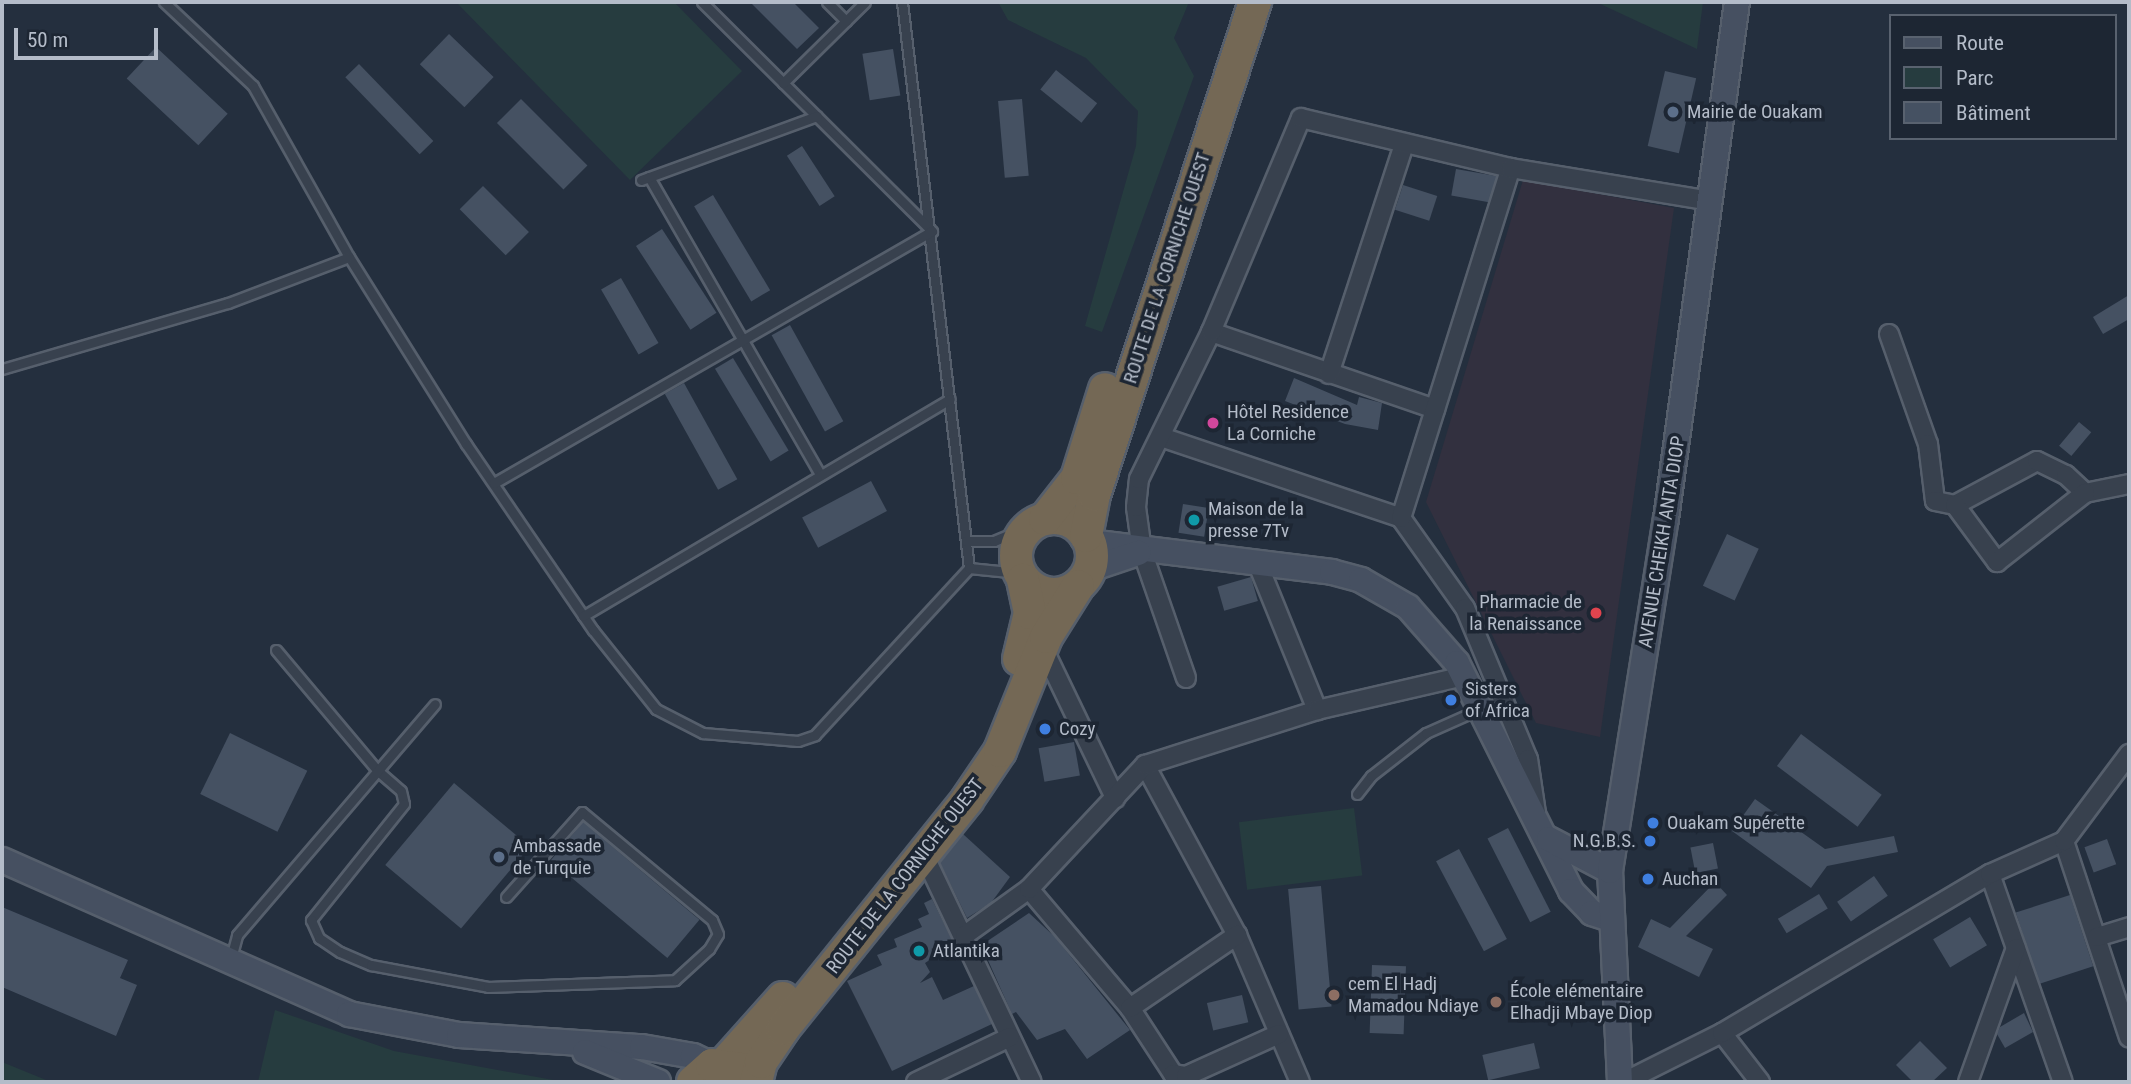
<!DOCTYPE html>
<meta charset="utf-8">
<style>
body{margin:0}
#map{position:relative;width:2131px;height:1084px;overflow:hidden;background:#242f3e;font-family:"Roboto Condensed",sans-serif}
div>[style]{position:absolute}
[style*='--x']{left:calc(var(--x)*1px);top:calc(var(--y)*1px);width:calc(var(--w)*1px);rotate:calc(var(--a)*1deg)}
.medical>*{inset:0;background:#32303f}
.green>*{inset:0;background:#263c3f;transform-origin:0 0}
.building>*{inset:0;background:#455162;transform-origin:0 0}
.roads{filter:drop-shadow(2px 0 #565f6c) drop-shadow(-2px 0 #565f6c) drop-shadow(0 2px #565f6c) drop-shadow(0 -2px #565f6c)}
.lane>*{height:9px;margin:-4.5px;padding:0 4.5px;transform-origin:4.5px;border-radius:4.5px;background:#38414e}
.street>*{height:18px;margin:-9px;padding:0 9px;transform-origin:9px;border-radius:9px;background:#38414e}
.secondary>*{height:24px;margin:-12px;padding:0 12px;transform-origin:12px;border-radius:12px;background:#465061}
.highway>*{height:32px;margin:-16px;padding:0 16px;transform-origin:16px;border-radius:16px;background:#746855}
.highway>.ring{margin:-16px;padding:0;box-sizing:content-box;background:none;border:32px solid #746855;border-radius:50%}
.dots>*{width:19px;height:19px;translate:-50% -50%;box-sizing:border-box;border:4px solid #1d2633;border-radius:50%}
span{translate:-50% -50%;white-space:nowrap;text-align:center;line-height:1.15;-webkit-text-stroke:7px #1d2633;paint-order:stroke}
.poi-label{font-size:19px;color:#b4bcc9}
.left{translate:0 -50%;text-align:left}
.right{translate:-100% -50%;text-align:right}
.street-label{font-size:19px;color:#b4bcc9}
.frame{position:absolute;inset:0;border:4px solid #b4bcc9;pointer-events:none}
.legend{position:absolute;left:1889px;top:14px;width:228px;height:126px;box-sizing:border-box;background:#1d2633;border:2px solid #59626f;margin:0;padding:9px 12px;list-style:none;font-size:21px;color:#b4bcc9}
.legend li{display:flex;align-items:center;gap:14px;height:35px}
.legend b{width:35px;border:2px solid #59626f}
.scale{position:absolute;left:14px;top:28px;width:144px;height:32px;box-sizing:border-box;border:4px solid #b4bcc9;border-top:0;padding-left:9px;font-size:21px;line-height:24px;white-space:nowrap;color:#b4bcc9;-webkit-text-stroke:5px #1d2633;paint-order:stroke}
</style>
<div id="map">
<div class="medical">
<div style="clip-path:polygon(1523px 180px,1674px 208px,1600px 737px,1536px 723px,1426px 502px)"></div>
</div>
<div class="green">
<div style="clip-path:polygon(456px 2px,674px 2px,742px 71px,630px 180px)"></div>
<div style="clip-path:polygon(998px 2px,1189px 2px,1174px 38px,1194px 76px,1102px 332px,1085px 326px,1136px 146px,1138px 111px,1086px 58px,1008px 20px)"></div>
<div style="clip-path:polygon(1596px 2px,1703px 2px,1697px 49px)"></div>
<div style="left:1354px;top:808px;width:68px;height:116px;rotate:83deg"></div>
<div style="clip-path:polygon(275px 1010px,394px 1051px,564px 1082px,258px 1082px)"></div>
<div style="clip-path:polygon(2px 1062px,51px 1082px,2px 1082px)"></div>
</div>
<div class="building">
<div style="clip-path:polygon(750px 2px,793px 2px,819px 28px,797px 49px)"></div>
<div style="left:449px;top:34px;width:62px;height:42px;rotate:44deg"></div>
<div style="left:156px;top:47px;width:98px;height:43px;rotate:43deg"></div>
<div style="left:893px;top:49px;width:47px;height:31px;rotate:81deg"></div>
<div style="left:359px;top:64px;width:107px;height:19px;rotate:46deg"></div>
<div style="left:1056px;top:70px;width:53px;height:25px;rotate:39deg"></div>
<div style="left:1665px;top:71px;width:32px;height:77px;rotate:13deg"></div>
<div style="left:521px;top:99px;width:94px;height:34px;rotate:45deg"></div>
<div style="left:1022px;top:99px;width:77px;height:24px;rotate:85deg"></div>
<div style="left:802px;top:146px;width:60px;height:18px;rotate:57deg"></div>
<div style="left:1456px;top:169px;width:41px;height:27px;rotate:10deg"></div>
<div style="left:1403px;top:185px;width:36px;height:26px;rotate:18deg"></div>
<div style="left:483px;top:186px;width:65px;height:33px;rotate:45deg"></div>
<div style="left:713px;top:195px;width:111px;height:22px;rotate:59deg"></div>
<div style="left:662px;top:229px;width:100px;height:31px;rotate:57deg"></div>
<div style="left:621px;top:278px;width:75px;height:23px;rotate:60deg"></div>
<div style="clip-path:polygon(2129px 295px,2129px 319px,2103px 334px,2093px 317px)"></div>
<div style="left:790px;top:325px;width:110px;height:21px;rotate:61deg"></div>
<div style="left:733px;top:358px;width:108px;height:21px;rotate:59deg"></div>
<div style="clip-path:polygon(1294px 378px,1357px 405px,1359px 397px,1382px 403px,1378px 430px,1345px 424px,1285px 401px)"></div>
<div style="left:684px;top:383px;width:110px;height:22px;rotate:61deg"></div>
<div style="left:2079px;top:422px;width:16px;height:31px;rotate:40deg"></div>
<div style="left:871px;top:481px;width:34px;height:78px;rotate:62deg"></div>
<div style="left:1183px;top:504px;width:26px;height:29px;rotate:9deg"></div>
<div style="left:1727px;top:534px;width:35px;height:57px;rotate:25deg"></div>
<div style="left:1251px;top:577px;width:25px;height:35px;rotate:74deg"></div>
<div style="left:230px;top:733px;width:86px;height:68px;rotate:26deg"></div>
<div style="left:1801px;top:734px;width:101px;height:40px;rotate:37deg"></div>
<div style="left:1074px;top:742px;width:34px;height:36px;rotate:80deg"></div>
<div style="left:454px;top:783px;width:99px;height:107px;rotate:40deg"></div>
<div style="clip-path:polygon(1755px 799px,1825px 849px,1894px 836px,1898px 852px,1827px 866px,1811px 888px,1732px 831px)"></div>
<div style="left:583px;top:822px;width:152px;height:50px;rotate:40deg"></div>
<div style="left:1508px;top:828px;width:94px;height:23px;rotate:63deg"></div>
<div style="clip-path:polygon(963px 834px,1010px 877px,991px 903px,967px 918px,940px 863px)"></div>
<div style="left:2107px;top:839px;width:27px;height:24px;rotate:70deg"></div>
<div style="left:1713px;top:843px;width:26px;height:23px;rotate:79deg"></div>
<div style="left:1459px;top:849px;width:102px;height:26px;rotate:62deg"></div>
<div style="left:1874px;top:876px;width:24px;height:45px;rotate:55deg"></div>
<div style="clip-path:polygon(1715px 882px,1727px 895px,1686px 936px,1713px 949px,1699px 977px,1638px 947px,1651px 919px,1670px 928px)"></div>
<div style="left:1321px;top:886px;width:121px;height:33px;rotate:85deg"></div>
<div style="left:1819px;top:894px;width:17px;height:48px;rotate:59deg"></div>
<div style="left:2070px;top:895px;width:75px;height:57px;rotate:72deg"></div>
<div style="clip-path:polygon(932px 899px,954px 944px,925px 963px,930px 972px,920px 983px,932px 977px,943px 1000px,974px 986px,992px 1024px,892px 1071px,847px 981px,882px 965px,877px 955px,897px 947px,894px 939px,922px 927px,918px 919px,929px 914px,924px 903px)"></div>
<div style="clip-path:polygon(2px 907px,128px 960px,120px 978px,137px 985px,116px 1036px,2px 987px)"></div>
<div style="clip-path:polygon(1029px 913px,1055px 937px,1130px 1030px,1087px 1059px,1065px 1029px,1037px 1040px,1016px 1012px,1012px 1014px,983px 949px,983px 944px)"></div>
<div style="left:1970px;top:917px;width:33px;height:43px;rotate:59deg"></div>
<div style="left:1372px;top:965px;width:34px;height:68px;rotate:2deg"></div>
<div style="left:1242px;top:995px;width:28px;height:36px;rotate:77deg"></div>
<div style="clip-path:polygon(2024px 1013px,2033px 1032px,2005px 1048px,1997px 1034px,2000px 1027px)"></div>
<div style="clip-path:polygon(1920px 1041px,1947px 1068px,1932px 1082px,1913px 1082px,1896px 1065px)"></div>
<div style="left:1534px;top:1043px;width:26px;height:53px;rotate:77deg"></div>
</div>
<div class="roads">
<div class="lane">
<div style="--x:164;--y:2;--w:122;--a:43.3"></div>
<div style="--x:253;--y:86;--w:196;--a:60.7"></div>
<div style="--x:349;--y:257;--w:221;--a:58"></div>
<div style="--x:466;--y:444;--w:225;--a:55.7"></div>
<div style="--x:593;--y:630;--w:101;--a:51.4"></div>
<div style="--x:656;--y:709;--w:53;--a:27.1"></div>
<div style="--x:703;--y:733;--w:95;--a:4.8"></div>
<div style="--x:798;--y:741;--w:18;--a:-19"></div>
<div style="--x:815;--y:735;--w:227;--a:-47.3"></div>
<div style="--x:969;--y:568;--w:570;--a:-96.75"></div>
<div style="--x:702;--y:2;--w:325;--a:44.9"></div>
<div style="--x:827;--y:2;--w:27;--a:45"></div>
<div style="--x:783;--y:83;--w:115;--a:-44.6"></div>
<div style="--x:649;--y:177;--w:341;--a:60.1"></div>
<div style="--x:641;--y:180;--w:187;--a:-20"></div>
<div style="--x:2;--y:369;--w:235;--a:-16.3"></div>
<div style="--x:228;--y:303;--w:129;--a:-20.8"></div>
<div style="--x:494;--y:483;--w:505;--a:-29.91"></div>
<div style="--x:966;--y:541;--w:28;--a:0"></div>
<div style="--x:994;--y:541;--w:41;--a:-22.8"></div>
<div style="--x:969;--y:568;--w:50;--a:5.7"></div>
<div style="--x:583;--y:616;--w:426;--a:-30.6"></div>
<div style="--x:276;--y:650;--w:158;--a:49.9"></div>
<div style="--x:378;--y:771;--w:30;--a:41"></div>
<div style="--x:401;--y:791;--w:13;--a:77"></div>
<div style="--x:404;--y:804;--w:149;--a:128.7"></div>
<div style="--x:311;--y:920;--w:20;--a:66"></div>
<div style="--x:319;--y:938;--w:25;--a:34"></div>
<div style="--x:340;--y:952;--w:34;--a:23"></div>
<div style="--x:371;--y:965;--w:119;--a:10.6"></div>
<div style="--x:488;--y:987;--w:187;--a:-2.1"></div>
<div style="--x:675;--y:980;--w:46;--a:-42.4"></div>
<div style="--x:709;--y:949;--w:17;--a:-59"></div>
<div style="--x:718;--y:934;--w:15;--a:-113"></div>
<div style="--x:712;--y:920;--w:169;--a:-140.3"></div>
<div style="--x:582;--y:812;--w:114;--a:131.8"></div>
<div style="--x:1357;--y:794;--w:23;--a:-52"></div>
<div style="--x:1371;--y:776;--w:70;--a:-38"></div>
<div style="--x:1426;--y:733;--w:59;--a:-24"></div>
<div style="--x:231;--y:958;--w:24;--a:-75"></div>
<div style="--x:237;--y:935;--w:304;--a:-49.4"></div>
</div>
<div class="street">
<div style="--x:1211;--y:332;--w:237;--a:19"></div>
<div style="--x:1889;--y:334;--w:117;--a:70.5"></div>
<div style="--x:1928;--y:444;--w:57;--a:83"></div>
<div style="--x:1935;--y:501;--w:20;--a:11"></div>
<div style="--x:1955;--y:505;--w:93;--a:-28.2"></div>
<div style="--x:2037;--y:461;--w:32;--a:26"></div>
<div style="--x:2066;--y:475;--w:26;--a:43"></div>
<div style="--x:2085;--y:493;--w:45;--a:-11.6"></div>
<div style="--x:1329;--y:374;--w:242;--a:-71.9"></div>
<div style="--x:1161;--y:437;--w:253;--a:18.6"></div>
<div style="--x:1401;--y:518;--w:110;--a:54.6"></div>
<div style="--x:1465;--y:608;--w:164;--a:67.4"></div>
<div style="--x:1528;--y:759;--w:55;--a:81.6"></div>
<div style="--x:1955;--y:505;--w:71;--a:53.6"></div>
<div style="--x:1997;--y:562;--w:112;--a:-38.1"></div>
<div style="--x:1401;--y:518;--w:367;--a:-72.6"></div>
<div style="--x:1257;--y:562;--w:160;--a:67.9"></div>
<div style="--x:1042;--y:646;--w:169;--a:64.3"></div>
<div style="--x:1186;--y:678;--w:134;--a:-109.1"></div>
<div style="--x:1142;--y:551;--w:44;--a:-97.8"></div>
<div style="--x:1136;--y:507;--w:28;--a:-84"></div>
<div style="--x:1139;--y:479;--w:164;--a:-63.9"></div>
<div style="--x:1211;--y:332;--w:232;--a:-67.2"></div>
<div style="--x:1301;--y:118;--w:216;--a:13.4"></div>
<div style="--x:1511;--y:168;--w:202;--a:9.4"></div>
<div style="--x:1145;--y:765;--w:193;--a:61.6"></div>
<div style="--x:1237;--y:935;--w:160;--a:66.8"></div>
<div style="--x:2064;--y:841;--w:207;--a:71.7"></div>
<div style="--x:924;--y:855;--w:251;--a:64.6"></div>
<div style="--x:1990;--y:874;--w:220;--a:70.7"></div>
<div style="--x:1029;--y:889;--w:156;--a:49.7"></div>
<div style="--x:1130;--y:1008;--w:79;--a:56.9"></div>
<div style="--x:1173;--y:1074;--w:13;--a:9"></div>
<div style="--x:1186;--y:1076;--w:102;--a:-24.3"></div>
<div style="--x:965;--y:935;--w:79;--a:-35.7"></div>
<div style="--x:1029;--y:889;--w:170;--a:-46.9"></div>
<div style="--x:1145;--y:765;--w:181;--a:-17.7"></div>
<div style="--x:1317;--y:710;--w:151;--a:-13"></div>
<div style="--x:2097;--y:937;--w:34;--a:-17"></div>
<div style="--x:1130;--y:1008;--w:130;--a:-34.3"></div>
<div style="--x:1722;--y:1033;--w:62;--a:52.2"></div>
<div style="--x:916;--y:1082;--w:104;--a:-25.6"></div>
<div style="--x:1624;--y:1082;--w:110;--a:-26.6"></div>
<div style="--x:1722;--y:1033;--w:312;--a:-30.7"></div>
<div style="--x:1990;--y:874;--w:81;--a:-24"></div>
<div style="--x:2064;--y:841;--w:109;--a:-53.2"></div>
<div style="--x:1968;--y:1082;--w:142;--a:-70.3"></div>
</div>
<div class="secondary">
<div style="--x:1089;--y:542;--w:245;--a:7"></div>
<div style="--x:1332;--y:572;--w:30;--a:15"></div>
<div style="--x:1361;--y:580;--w:54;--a:29.9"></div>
<div style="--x:1408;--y:607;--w:74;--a:48.8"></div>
<div style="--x:1457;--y:663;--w:255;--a:63.4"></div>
<div style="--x:1571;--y:891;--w:30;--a:46"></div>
<div style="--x:1592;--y:913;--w:19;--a:18"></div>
<div style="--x:1090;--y:569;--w:51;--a:-18.4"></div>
<div style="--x:1549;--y:839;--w:69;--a:27.7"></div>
<div style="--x:2;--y:860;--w:380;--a:23.9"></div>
<div style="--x:349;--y:1014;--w:112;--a:10.8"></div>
<div style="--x:459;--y:1035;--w:183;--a:3.8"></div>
<div style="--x:642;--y:1047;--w:52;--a:10"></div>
<div style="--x:693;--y:1056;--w:21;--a:25"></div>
<div style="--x:585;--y:1052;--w:79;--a:22.3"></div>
<div style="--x:1620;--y:1082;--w:211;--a:-92.7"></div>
<div style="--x:1610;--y:871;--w:356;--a:-81"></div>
<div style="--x:1666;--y:519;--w:522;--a:-82.18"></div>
</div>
<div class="highway">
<div class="ring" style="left:1016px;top:518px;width:44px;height:44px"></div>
<div style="--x:1045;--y:519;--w:52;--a:-52"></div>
<div style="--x:1077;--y:478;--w:93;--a:-72.5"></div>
<div style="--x:1086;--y:536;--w:42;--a:-79"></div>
<div style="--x:1094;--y:495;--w:519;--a:-71.91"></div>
<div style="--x:1019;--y:659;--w:47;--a:-76.6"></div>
<div style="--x:1030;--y:613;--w:34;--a:-102"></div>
<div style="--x:725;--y:1063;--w:87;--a:-48.3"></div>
<div style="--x:693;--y:1082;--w:25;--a:-42"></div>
<div style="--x:712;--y:1065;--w:30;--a:8"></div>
<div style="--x:756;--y:1082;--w:21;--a:-76"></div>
<div style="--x:761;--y:1062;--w:40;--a:-56"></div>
<div style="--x:783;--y:1029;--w:294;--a:-51.2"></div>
<div style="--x:967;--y:800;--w:59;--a:-56"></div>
<div style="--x:1000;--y:751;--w:123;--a:-68"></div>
<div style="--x:1046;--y:637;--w:60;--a:-57.9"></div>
</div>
</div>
<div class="dots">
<div style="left:1673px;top:112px;background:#5c6f8a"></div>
<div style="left:1213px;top:423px;background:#d1479c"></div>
<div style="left:1194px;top:520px;background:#0f9aa8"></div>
<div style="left:1596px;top:613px;background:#e0444e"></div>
<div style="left:1451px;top:700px;background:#3f7fe0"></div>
<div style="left:1045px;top:729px;background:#3f7fe0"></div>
<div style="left:1653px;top:823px;background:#3f7fe0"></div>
<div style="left:1650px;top:841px;background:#3f7fe0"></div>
<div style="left:499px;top:857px;background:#5c6f8a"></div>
<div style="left:1648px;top:879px;background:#3f7fe0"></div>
<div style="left:919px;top:951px;background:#0f9aa8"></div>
<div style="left:1334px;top:995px;background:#8d6e63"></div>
<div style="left:1496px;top:1002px;background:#8d6e63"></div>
</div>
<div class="poi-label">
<span class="left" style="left:1687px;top:112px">Mairie de Ouakam</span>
<span class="left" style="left:1227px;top:423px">Hôtel Residence<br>La Corniche</span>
<span class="left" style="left:1208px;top:520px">Maison de la<br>presse 7Tv</span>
<span class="right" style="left:1582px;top:613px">Pharmacie de<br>la Renaissance</span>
<span class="left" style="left:1465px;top:700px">Sisters<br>of Africa</span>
<span class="left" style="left:1059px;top:729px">Cozy</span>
<span class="left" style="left:1667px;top:823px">Ouakam Supérette</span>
<span class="right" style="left:1636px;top:841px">N.G.B.S.</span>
<span class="left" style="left:513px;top:857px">Ambassade<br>de Turquie</span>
<span class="left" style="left:1662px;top:879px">Auchan</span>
<span class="left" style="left:933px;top:951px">Atlantika</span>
<span class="left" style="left:1348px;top:995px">cem El Hadj<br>Mamadou Ndiaye</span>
<span class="left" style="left:1510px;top:1002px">École elémentaire<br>Elhadji Mbaye Diop</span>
</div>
<div class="street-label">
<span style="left:1167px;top:268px;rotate:-72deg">ROUTE DE LA CORNICHE OUEST</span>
<span style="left:1662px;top:542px;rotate:-81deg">AVENUE CHEIKH ANTA DIOP</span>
<span style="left:905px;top:876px;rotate:-52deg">ROUTE DE LA CORNICHE OUEST</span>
</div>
<div class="frame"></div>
<ul class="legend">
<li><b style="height:9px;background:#465061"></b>Route</li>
<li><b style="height:19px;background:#263c3f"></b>Parc</li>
<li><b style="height:19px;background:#455162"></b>Bâtiment</li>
</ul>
<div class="scale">50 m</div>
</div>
